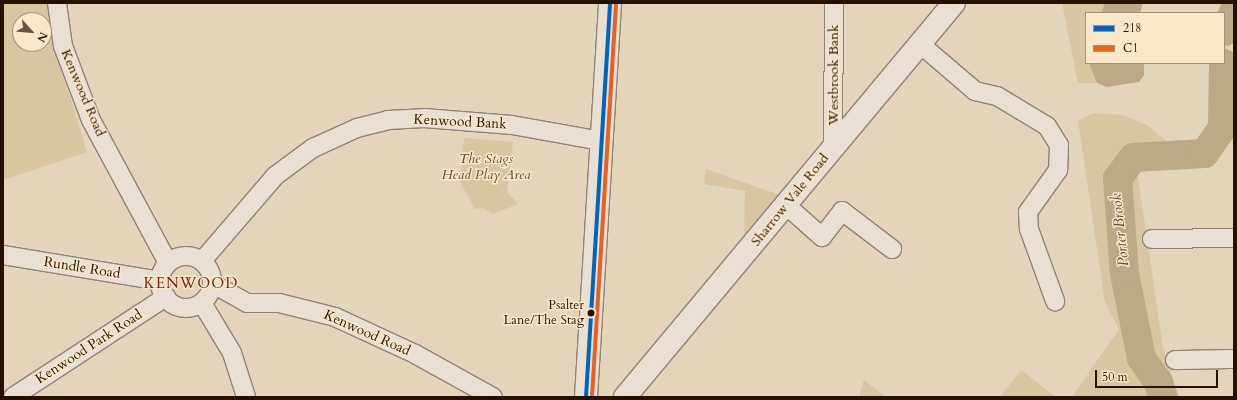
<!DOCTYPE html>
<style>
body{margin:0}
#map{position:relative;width:1237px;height:400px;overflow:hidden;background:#e2d5ba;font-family:Cardo,serif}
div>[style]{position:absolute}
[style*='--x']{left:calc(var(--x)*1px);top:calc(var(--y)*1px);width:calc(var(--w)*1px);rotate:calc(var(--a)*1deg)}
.green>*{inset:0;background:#d8c6a1}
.water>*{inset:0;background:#bca986}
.river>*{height:29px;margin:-14.5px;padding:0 14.5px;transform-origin:14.5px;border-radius:14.5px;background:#bca986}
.roads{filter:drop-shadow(1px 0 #8e8473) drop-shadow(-1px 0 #8e8473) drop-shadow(0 1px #8e8473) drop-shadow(0 -1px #8e8473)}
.minor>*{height:18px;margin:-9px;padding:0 9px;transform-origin:9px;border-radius:9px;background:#e7e0d3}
.minor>.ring{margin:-9px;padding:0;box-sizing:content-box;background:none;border:18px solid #e7e0d3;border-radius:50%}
.tertiary>*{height:22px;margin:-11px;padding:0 11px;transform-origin:11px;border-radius:11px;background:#e7e0d3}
.bus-1>*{height:4px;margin:-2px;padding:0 2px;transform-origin:2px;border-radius:2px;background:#0065bd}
.bus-2>*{height:4px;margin:-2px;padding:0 2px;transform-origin:2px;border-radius:2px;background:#e86120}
.dots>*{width:11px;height:11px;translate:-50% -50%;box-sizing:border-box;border:2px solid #f7e8c8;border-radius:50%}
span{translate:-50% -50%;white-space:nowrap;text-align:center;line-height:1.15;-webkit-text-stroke:3px #f7e8c8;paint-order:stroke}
.bus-label{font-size:13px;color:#241100}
.right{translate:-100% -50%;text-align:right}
.street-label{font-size:14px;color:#241100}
.park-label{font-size:14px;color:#604c31;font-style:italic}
.water-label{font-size:15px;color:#614d32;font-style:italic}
.neighbourhood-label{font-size:15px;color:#7a1f14;letter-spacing:1px}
.frame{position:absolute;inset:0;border:4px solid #241100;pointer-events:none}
.legend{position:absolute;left:1085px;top:12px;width:140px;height:52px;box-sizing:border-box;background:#f7e8c8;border:1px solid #a39278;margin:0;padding:5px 7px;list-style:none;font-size:12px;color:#241100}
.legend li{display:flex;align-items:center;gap:8px;height:20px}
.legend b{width:20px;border:1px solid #a39278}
.north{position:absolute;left:12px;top:12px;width:40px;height:40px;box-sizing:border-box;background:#f7e8c8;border:1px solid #a39278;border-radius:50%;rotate:117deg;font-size:11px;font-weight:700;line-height:16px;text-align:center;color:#241100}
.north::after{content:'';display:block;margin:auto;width:14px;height:18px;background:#665641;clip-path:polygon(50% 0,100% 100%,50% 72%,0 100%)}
.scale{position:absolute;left:1095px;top:370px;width:123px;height:18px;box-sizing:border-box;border:2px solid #241100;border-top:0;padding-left:5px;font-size:12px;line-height:14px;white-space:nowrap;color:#241100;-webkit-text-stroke:3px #f7e8c8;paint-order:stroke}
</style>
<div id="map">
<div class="green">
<div style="clip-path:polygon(evenodd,3px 3px,51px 3px,56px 50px,87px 152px,3px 180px,3px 3px,20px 20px,44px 20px,44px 44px,20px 44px,20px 20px)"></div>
<div style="clip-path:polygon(1062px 3px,1105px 3px,1101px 13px,1086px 13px,1086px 63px,1089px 63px,1097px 83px,1078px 83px)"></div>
<div style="clip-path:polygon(1093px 113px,1123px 115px,1147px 125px,1165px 140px,1201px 159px,1136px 164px,1163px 348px,1178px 397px,1072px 397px,1119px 329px,1105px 303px,1078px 121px)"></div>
<div style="clip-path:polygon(464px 138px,513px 142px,507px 192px,518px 204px,493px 214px,483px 208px,475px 209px,460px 182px)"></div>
<div style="clip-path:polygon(706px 169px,780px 195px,744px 239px,745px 191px,704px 184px)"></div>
<div style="clip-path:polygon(1021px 370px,1056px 397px,1000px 397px)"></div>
<div style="clip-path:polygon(864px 380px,886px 397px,859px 397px)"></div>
</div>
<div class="water">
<div style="clip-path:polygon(1105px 3px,1143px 3px,1140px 13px,1101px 13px)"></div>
<div style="clip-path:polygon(1227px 12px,1232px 12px,1232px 42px,1224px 43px)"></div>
<div style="clip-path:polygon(1224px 49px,1228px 49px,1227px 64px,1214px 66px,1224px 63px)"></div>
<div style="clip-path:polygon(1089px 63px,1144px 63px,1144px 75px,1139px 82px,1107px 87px,1097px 83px)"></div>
<div style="clip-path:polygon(1228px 88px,1228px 135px,1211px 158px,1204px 146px,1218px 126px,1217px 90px)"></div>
</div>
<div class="river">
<div style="--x:1224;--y:31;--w:23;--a:-65"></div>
<div style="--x:1163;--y:397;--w:16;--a:-108"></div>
<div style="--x:1158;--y:382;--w:29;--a:-125"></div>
<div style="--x:1141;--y:358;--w:87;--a:-101.3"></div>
<div style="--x:1124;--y:273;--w:95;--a:-94.2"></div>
<div style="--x:1117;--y:178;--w:26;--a:-53"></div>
<div style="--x:1133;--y:157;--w:71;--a:-3.2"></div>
<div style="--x:1204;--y:153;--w:32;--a:-55"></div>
<div style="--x:1222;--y:127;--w:64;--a:-89.1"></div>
</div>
<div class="roads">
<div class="minor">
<div style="--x:57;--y:3;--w:43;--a:82.1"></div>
<div style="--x:63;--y:46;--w:79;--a:69.3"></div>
<div style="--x:91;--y:120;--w:162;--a:61.7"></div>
<div style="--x:919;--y:43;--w:74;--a:40.6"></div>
<div style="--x:975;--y:91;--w:23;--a:13"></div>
<div style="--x:997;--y:96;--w:58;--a:31"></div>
<div style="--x:1047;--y:126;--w:22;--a:58"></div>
<div style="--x:1059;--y:145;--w:25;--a:92"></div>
<div style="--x:1058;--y:170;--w:52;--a:125.5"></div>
<div style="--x:1028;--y:212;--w:17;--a:87"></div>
<div style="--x:1029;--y:229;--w:77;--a:70.1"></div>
<div style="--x:833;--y:147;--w:144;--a:-89.6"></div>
<div style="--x:787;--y:206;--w:47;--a:41.5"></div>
<div style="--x:822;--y:237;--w:33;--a:-52"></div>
<div style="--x:842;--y:211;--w:63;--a:37.2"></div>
<div style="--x:1152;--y:239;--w:82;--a:-0.7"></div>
<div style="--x:3;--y:255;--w:159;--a:9.4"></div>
<div class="ring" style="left:160px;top:256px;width:34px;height:34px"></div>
<div style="--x:202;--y:261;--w:112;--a:-49.3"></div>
<div style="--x:275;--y:176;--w:47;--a:-36.4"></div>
<div style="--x:313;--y:148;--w:48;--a:-24.4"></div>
<div style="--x:357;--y:128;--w:32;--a:-14"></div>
<div style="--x:388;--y:120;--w:36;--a:-3"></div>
<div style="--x:424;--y:118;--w:88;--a:4.5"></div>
<div style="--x:512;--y:125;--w:90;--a:10.2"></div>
<div style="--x:213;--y:284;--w:39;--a:29"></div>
<div style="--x:247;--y:303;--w:32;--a:0"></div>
<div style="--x:279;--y:303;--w:58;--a:14"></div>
<div style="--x:335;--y:317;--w:88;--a:24.8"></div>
<div style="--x:415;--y:354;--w:89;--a:28.9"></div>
<div style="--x:202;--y:303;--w:58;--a:59"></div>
<div style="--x:232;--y:353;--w:46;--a:72.3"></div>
<div style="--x:1175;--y:360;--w:59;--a:-1"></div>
<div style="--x:13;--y:397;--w:183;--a:-33.2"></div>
</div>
<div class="tertiary">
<div style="--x:586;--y:397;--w:395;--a:-86.5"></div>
<div style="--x:625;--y:397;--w:513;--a:-50.14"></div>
</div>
</div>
<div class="bus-1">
<div style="--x:586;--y:397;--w:395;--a:-86.5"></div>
</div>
<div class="bus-2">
<div style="--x:592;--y:397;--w:395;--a:-86.5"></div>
</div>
<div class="dots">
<div style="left:591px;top:313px;background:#241100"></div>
</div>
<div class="bus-label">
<span class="right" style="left:584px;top:313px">Psalter<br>Lane/The Stag</span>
</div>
<div class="street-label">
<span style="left:834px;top:75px;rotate:-90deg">Westbrook Bank</span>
<span style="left:83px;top:93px;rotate:67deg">Kenwood Road</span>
<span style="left:460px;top:122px;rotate:3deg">Kenwood Bank</span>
<span style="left:790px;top:200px;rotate:-51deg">Sharrow Vale Road</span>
<span style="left:82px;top:268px;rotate:9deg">Rundle Road</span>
<span style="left:367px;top:333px;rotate:24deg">Kenwood Road</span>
<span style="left:89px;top:347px;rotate:-33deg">Kenwood Park Road</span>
</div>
<div class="park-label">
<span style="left:486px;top:167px">The Stags<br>Head Play Area</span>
</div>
<div class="water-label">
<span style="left:1120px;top:230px;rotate:-96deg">Porter Brook</span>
</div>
<div class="neighbourhood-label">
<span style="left:191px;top:284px">KENWOOD</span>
</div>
<div class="frame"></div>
<ul class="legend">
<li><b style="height:5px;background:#0065bd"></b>218</li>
<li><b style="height:5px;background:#e86120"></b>C1</li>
</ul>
<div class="north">N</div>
<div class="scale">50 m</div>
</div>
